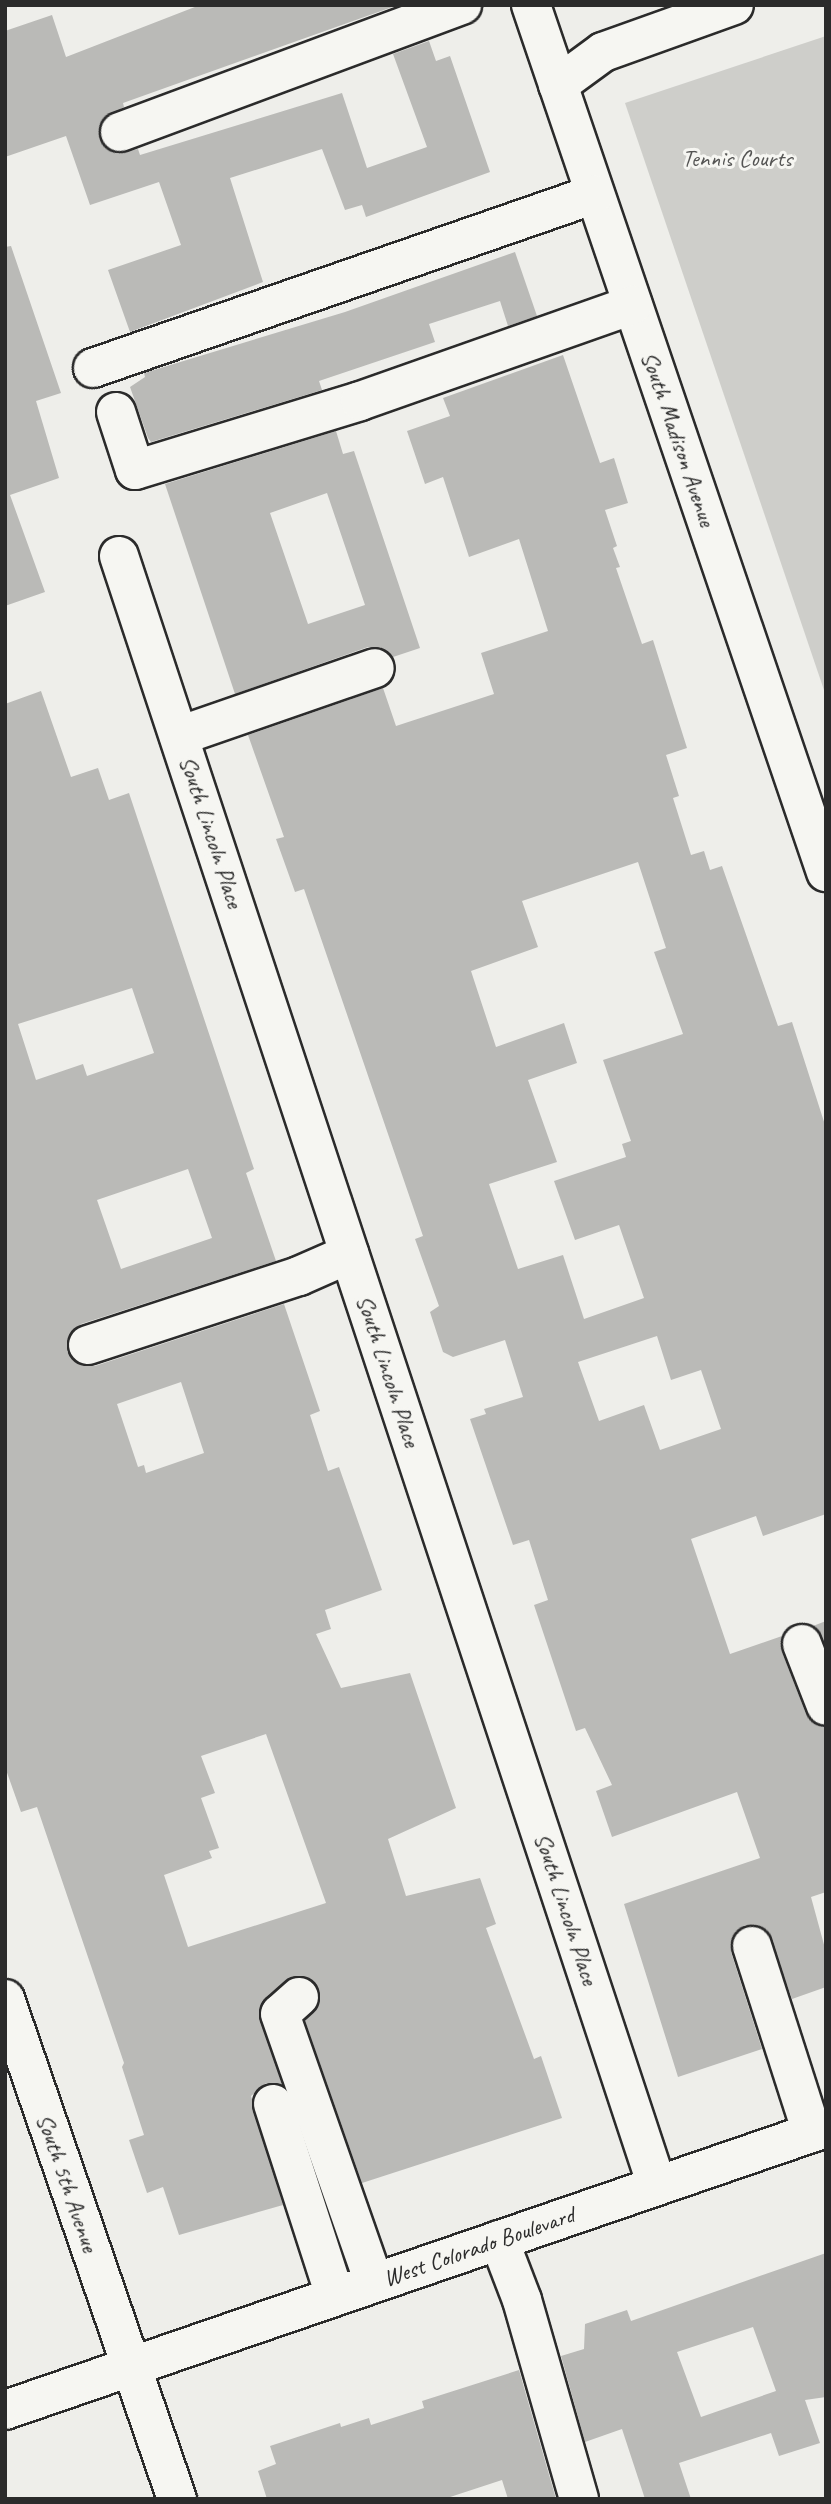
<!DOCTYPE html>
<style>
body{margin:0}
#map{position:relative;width:831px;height:2504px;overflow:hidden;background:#eeeeea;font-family:Caveat,sans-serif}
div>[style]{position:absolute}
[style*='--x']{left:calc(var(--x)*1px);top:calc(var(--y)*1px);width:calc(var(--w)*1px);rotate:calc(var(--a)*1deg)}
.green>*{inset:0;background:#cececa}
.building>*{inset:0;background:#babab7}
.roads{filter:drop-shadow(2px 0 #2b2b2b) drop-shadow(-2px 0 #2b2b2b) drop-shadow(0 2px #2b2b2b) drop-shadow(0 -2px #2b2b2b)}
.minor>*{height:38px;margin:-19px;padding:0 19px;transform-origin:19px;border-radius:19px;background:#f6f6f2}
span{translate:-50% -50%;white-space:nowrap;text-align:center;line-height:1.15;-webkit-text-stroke:6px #f6f6f2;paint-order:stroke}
.park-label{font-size:24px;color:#545453}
.street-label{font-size:24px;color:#2b2b2b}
.frame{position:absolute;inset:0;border:7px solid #2b2b2b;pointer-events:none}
</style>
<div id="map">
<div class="green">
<div style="clip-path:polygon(826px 36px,826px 696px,625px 103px)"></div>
</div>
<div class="building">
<div style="clip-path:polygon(200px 5px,398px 5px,123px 103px,124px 107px,104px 118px,99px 128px,107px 149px,117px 154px,138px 149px,140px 155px,342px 93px,367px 168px,427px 147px,393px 54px,429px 41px,436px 61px,450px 56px,490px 172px,366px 217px,362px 205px,345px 210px,322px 149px,230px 178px,263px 282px,130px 332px,108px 270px,181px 245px,159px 182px,90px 205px,66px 136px,5px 157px,5px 31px,52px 15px,66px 57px)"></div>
<div style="clip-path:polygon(11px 246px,61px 393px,36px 401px,59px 478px,10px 495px,45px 592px,5px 606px,5px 247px)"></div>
<div style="clip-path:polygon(515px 252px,537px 316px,508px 326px,500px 301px,429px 324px,435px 342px,319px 381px,322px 390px,151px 442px,148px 438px,130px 387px,145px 377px,144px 373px,345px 312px)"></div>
<div style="clip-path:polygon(evenodd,563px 355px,600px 463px,614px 458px,628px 503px,605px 510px,617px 546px,613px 548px,620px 567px,616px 568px,642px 644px,653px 640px,687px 748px,666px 755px,679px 796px,673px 798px,691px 855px,704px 851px,710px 870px,722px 866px,778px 1026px,792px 1022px,826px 1128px,826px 1514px,763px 1536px,756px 1516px,691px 1539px,730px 1654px,782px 1636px,782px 1652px,806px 1714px,813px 1723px,826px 1727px,826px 1892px,811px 1897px,826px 1952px,826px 1987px,792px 1999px,767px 1930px,745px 1925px,735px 1932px,731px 1952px,762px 2049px,678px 2077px,624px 1904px,760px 1858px,737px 1792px,612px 1837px,596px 1791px,612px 1785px,585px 1728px,576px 1731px,534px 1605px,548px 1600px,529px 1540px,513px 1545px,470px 1419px,486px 1414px,484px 1409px,523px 1397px,505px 1340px,453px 1357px,443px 1352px,430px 1312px,439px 1306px,415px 1239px,423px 1236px,304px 889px,295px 892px,276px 839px,284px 837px,248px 735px,383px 688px,396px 726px,494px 694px,481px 653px,548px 631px,519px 539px,469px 557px,443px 477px,425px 484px,407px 431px,450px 416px,443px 398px,563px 355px,638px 862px,666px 948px,654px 952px,683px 1034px,603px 1060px,631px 1141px,622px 1144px,626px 1157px,554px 1181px,575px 1240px,619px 1225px,644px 1298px,584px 1319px,563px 1255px,518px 1269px,489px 1184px,557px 1162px,528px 1080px,577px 1063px,564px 1023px,496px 1047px,471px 971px,538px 947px,522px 901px,638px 862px,563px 355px,657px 1336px,671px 1380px,701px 1370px,721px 1429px,660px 1450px,644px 1405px,599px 1421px,578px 1362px,657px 1336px)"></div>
<div style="clip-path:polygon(evenodd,336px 431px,343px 454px,354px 451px,420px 648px,393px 657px,380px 647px,368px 647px,235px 694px,165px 484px,336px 431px,327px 493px,365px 605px,308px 624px,270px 513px,327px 493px)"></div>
<div style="clip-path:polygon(evenodd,41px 691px,71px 777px,98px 768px,109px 800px,129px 793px,254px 1169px,246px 1173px,276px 1261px,81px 1324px,67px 1340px,67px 1352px,83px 1366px,95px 1366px,284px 1304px,320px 1411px,310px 1415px,328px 1471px,339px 1467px,382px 1590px,325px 1610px,331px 1629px,316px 1634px,341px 1688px,410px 1673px,456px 1808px,388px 1839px,406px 1896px,480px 1878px,496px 1924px,486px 1928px,534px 2059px,541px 2056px,562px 2118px,362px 2183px,305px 2021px,319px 2004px,320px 1992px,306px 1977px,294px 1976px,265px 1998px,259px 2009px,282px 2085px,266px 2083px,251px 2096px,283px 2205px,179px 2235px,163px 2187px,147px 2193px,129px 2140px,144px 2135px,122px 2067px,124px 2063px,37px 1807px,21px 1812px,5px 1767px,5px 704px,41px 691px,132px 988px,154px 1053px,87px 1076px,83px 1064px,36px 1080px,18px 1024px,132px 988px,41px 691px,188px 1169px,212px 1238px,121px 1269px,97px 1200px,188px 1169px,41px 691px,181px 1382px,204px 1453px,146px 1473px,144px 1465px,138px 1467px,117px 1404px,181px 1382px,41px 691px,266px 1734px,326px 1903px,188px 1947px,164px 1875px,212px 1858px,209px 1851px,219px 1848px,201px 1798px,215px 1793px,201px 1756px,266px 1734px)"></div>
<div style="clip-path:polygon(826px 1621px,826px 1645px,813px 1626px)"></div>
<div style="clip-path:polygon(evenodd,826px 2253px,826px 2397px,805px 2400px,820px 2443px,779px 2456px,771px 2433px,679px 2463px,691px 2499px,645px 2499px,622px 2429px,585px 2442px,561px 2356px,584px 2349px,585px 2324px,627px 2310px,631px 2321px,826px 2253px,753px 2327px,776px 2391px,701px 2417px,677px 2352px,753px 2327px)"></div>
<div style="clip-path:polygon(519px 2370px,556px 2499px,508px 2499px,502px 2480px,444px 2499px,267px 2499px,258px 2471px,276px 2464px,270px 2446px,340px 2423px,341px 2427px,369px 2418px,371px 2425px,424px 2408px,422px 2401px)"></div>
</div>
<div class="roads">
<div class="minor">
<div style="--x:531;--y:5;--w:916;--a:71.21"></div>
<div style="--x:558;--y:85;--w:56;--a:-36.3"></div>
<div style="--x:603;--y:52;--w:139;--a:-19.7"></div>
<div style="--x:120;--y:132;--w:365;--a:-20.4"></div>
<div style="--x:93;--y:368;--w:531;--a:-19.12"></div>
<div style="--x:116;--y:412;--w:61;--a:71.9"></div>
<div style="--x:135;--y:470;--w:235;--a:-17"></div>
<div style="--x:360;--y:401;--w:289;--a:-19.4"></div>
<div style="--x:119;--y:556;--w:1716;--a:71.73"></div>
<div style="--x:179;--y:736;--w:207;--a:-19.1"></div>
<div style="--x:88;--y:1345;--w:222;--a:-18.1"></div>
<div style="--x:299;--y:1276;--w:55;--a:-23.7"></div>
<div style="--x:802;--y:1644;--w:66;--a:68.8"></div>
<div style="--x:752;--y:1946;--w:196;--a:72.2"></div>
<div style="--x:299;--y:1997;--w:25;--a:138"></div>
<div style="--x:280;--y:2014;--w:284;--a:70.7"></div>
<div style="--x:5;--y:1999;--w:529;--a:71.02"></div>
<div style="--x:273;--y:2104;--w:202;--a:72.1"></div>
<div style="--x:499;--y:2240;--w:64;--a:69"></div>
<div style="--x:522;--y:2300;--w:207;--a:74"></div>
<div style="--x:5;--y:2410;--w:868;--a:-18.96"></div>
</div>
</div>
<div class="park-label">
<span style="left:737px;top:159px">Tennis Courts</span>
</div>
<div class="street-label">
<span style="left:678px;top:439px;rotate:71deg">South Madison Avenue</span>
<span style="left:211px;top:832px;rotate:72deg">South Lincoln Place</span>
<span style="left:388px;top:1371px;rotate:72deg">South Lincoln Place</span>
<span style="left:566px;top:1909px;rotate:72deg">South Lincoln Place</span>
<span style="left:67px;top:2183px;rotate:71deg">South 5th Avenue</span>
<span style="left:479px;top:2247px;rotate:-19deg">West Colorado Boulevard</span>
</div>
<div class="frame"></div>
</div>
